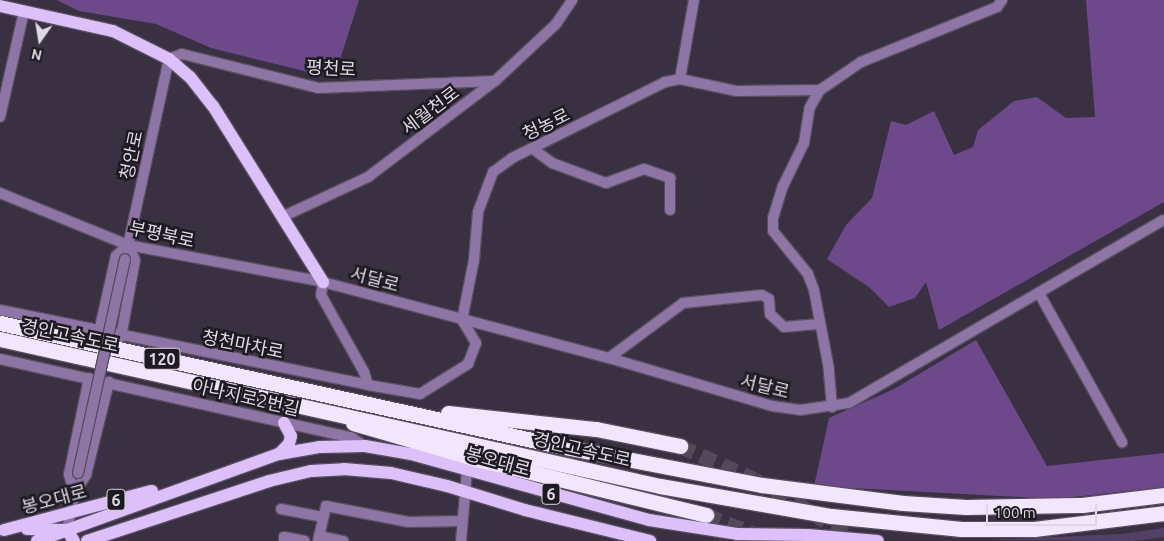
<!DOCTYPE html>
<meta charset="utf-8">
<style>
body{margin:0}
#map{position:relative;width:1164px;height:541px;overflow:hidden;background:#393042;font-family:Ubuntu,"Noto Sans KR",sans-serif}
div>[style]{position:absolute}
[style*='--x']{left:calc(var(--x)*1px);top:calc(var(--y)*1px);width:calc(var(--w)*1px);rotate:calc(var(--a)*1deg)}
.green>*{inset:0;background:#544067}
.forest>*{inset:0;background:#6d498b}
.highway-tunnel>*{height:15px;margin-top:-7.5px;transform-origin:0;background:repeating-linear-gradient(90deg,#52495a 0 15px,transparent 0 23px)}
.roads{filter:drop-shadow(1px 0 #574e5f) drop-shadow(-1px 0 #574e5f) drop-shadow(0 1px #574e5f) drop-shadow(0 -1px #574e5f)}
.minor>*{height:10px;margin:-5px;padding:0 5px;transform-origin:5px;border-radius:5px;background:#8e75a5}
.major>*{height:12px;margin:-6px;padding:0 6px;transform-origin:6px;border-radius:6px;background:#ddbff9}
.highway>*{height:15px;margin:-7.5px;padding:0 7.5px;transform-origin:7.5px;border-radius:7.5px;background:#f2e6fe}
.bridges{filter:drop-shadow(1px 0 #574e5f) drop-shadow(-1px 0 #574e5f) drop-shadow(0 1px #574e5f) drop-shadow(0 -1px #574e5f)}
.minor-bridge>*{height:10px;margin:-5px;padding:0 5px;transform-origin:5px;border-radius:5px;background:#8e75a5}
span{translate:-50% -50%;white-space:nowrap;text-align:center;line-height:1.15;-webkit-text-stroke:5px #1e1a22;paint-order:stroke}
.shield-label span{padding:1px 4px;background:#1e1a22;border:1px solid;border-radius:4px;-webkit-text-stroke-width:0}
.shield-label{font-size:16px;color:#ded8e4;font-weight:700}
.street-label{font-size:18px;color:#ded8e4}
.north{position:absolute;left:15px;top:15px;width:50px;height:50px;-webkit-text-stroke:4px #1e1a22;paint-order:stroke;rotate:193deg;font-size:14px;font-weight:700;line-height:20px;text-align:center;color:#ded8e4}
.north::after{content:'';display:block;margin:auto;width:18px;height:22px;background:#ded8e4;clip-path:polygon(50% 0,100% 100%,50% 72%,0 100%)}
.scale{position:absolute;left:986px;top:504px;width:111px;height:22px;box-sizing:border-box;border:2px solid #ded8e4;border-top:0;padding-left:6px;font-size:15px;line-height:18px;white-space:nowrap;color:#ded8e4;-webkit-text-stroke:4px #1e1a22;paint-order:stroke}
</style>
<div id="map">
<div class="green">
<div style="clip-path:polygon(1164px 528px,1164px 537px,1132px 541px,989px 540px,1121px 534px)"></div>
</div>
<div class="forest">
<div style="clip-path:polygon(57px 0,359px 0,339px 63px,320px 75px,211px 48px,156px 24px,79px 11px)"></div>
<div style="clip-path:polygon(1086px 0,1164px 0,1164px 202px,939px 330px,926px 282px,915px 298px,889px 307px,870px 288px,827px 259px,846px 225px,872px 198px,891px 121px,906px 125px,934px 111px,954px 155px,973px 147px,978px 130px,1014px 101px,1037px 97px,1066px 118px,1095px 117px)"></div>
<div style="clip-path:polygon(976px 340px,1047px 466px,1164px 453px,1164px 487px,1056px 499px,814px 486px,829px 418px,894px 389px)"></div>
</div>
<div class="highway-tunnel">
<div style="--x:680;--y:446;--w:81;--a:24"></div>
<div style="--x:754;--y:479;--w:68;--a:30"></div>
<div style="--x:813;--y:513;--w:50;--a:33.7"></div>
<div style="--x:706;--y:515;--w:72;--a:21.2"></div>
</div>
<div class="roads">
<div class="minor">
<div style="--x:680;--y:79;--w:57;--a:12.1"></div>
<div style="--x:736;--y:91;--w:84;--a:-0.7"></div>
<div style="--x:0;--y:117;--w:109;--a:-77.2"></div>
<div style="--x:533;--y:149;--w:24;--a:36"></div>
<div style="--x:552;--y:163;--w:58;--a:20.3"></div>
<div style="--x:606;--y:183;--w:40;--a:-20.2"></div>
<div style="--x:644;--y:169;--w:28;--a:19"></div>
<div style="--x:670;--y:178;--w:32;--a:90"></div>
<div style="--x:0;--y:193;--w:138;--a:22.1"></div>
<div style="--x:128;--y:245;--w:198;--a:10.7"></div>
<div style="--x:323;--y:282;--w:296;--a:14.9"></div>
<div style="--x:609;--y:358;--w:170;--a:16.4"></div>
<div style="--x:772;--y:406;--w:28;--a:8"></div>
<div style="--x:800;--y:410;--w:49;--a:-8.1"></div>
<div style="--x:849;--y:403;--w:364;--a:-30.2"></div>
<div style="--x:284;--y:216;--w:93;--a:-24.9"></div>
<div style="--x:368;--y:177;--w:159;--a:-37.1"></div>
<div style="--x:495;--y:81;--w:83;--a:-43.1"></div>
<div style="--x:556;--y:24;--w:29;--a:-56"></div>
<div style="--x:125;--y:259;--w:205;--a:-77.6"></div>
<div style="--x:169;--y:59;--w:14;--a:-21"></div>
<div style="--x:182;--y:54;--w:140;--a:14"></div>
<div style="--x:318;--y:88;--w:177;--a:-2.3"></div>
<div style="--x:1039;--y:293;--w:171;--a:60.9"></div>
<div style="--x:0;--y:310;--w:376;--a:11.5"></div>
<div style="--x:368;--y:385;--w:14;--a:-107"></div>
<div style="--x:364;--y:372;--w:88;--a:-119.2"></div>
<div style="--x:321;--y:295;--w:13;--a:-81"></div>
<div style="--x:99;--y:332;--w:78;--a:-77.4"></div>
<div style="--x:116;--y:256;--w:16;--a:-43"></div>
<div style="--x:121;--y:337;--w:78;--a:-79.7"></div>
<div style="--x:135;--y:260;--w:17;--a:-115"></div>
<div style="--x:609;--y:358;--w:92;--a:-36.6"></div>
<div style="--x:683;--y:303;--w:79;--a:-5.8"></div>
<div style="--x:762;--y:295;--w:8;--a:30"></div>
<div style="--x:769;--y:299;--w:15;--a:86"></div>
<div style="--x:770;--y:314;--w:19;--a:43"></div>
<div style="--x:784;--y:327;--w:36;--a:-5"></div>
<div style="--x:0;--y:359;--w:361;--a:12.6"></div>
<div style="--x:352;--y:438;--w:15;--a:32"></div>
<div style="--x:368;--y:385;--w:53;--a:9.8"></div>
<div style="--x:420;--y:394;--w:57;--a:-32"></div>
<div style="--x:468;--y:364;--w:22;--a:-69"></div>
<div style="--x:476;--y:343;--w:27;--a:-121"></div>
<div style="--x:462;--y:320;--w:61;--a:-78.7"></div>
<div style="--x:474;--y:260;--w:48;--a:-85.2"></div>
<div style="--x:478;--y:212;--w:43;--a:-69.4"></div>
<div style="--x:493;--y:172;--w:24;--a:-36"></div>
<div style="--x:512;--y:158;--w:171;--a:-26.4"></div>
<div style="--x:665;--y:82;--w:15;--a:-11"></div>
<div style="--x:680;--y:79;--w:80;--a:-80"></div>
<div style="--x:832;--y:407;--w:38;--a:-95"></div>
<div style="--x:829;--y:369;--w:80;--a:-100.8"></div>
<div style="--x:814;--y:290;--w:17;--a:-111"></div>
<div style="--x:808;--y:274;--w:55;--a:-129.1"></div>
<div style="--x:773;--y:231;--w:13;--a:-90"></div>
<div style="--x:773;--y:218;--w:34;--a:-73"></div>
<div style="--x:783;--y:186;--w:48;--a:-64"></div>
<div style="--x:804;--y:143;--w:36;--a:-81"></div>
<div style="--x:810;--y:107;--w:20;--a:-60"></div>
<div style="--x:820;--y:90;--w:50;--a:-34.3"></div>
<div style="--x:861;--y:62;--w:147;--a:-22"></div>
<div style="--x:997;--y:7;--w:9;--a:-54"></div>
<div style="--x:74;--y:493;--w:20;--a:-105"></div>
<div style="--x:69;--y:474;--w:98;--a:-78.2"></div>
<div style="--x:74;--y:493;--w:22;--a:-56"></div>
<div style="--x:86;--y:475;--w:96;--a:-76.1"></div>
<div style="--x:281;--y:509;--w:43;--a:10.8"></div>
<div style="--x:67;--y:530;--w:45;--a:-78.4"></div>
<div style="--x:319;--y:536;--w:25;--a:12"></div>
<div style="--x:284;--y:541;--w:4;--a:-90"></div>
<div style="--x:284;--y:537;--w:21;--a:11"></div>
<div style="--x:318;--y:541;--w:36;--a:-77"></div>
<div style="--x:326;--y:506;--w:84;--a:11"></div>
<div style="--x:408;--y:522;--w:53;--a:-1.1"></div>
<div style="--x:461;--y:541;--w:70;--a:-85.1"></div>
</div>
<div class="major">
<div style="--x:0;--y:6;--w:116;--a:12.5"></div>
<div style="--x:113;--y:31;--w:63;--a:26.6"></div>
<div style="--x:169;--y:59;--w:28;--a:41"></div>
<div style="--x:190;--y:77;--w:37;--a:52"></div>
<div style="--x:213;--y:106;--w:208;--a:58"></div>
<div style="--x:279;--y:454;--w:14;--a:-45"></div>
<div style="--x:289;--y:444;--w:8;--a:-76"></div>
<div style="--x:291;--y:436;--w:15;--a:-118"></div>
<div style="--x:27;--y:529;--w:40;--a:1.4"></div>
<div style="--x:67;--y:530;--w:13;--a:58"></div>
<div style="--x:4;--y:530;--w:153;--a:-14.8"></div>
<div style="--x:37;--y:541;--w:257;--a:-19.8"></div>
<div style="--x:279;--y:454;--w:42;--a:-9.7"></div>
<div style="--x:320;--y:447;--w:45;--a:-1.3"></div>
<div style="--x:365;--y:446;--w:47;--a:9.9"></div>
<div style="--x:411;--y:454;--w:247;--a:15.5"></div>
<div style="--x:649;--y:520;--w:89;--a:9"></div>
<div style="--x:737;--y:534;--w:71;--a:0.8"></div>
<div style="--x:808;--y:535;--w:70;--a:4.9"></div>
<div style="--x:87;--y:541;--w:192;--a:-18.2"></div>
<div style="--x:269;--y:481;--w:43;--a:-13.4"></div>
<div style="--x:311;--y:471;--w:33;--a:-3"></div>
<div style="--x:344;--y:469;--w:47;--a:4.9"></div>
<div style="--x:391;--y:473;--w:57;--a:13.1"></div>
<div style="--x:447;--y:486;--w:82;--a:17.1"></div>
<div style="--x:525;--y:510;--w:129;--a:13.9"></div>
</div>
<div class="highway">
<div style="--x:0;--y:323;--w:572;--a:12.41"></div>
<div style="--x:559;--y:446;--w:207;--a:10.9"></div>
<div style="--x:762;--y:485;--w:142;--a:7.3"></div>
<div style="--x:903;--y:503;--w:63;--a:3.6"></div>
<div style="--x:966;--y:507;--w:116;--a:-1"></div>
<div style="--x:1082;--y:505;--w:83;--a:-7"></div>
<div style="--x:0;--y:339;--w:676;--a:12.56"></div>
<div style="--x:660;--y:486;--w:174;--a:10"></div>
<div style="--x:831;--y:516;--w:131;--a:5.7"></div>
<div style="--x:961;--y:529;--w:73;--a:0"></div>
<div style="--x:1034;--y:529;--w:131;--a:-7"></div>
<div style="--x:448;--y:413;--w:149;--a:6.2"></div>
<div style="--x:596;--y:429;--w:86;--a:11.4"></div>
<div style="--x:353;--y:423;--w:129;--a:16.2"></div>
<div style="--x:477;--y:459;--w:236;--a:13.7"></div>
</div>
</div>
<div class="bridges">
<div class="minor-bridge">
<div style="--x:78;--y:473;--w:219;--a:-77.6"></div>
</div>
</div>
<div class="shield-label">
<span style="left:162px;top:359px">120</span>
<span style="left:551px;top:494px">6</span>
<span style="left:116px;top:500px">6</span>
</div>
<div class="street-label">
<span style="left:331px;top:68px;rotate:3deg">평천로</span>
<span style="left:430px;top:110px;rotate:-37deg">세월천로</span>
<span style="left:546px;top:124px;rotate:-26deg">청농로</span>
<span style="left:131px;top:155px;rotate:-78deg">청안로</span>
<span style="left:162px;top:234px;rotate:12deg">부평북로</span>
<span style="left:375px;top:279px;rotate:15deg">서달로</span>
<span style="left:70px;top:335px;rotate:12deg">경인고속도로</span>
<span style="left:243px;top:344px;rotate:11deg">청천마차로</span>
<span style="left:765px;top:386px;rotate:14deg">서달로</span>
<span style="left:246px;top:397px;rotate:13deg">아나지로2번길</span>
<span style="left:582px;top:449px;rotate:13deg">경인고속도로</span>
<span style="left:498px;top:461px;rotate:15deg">봉오대로</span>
<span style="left:54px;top:499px;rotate:-15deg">봉오대로</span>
</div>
<div class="north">N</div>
<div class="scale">100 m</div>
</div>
